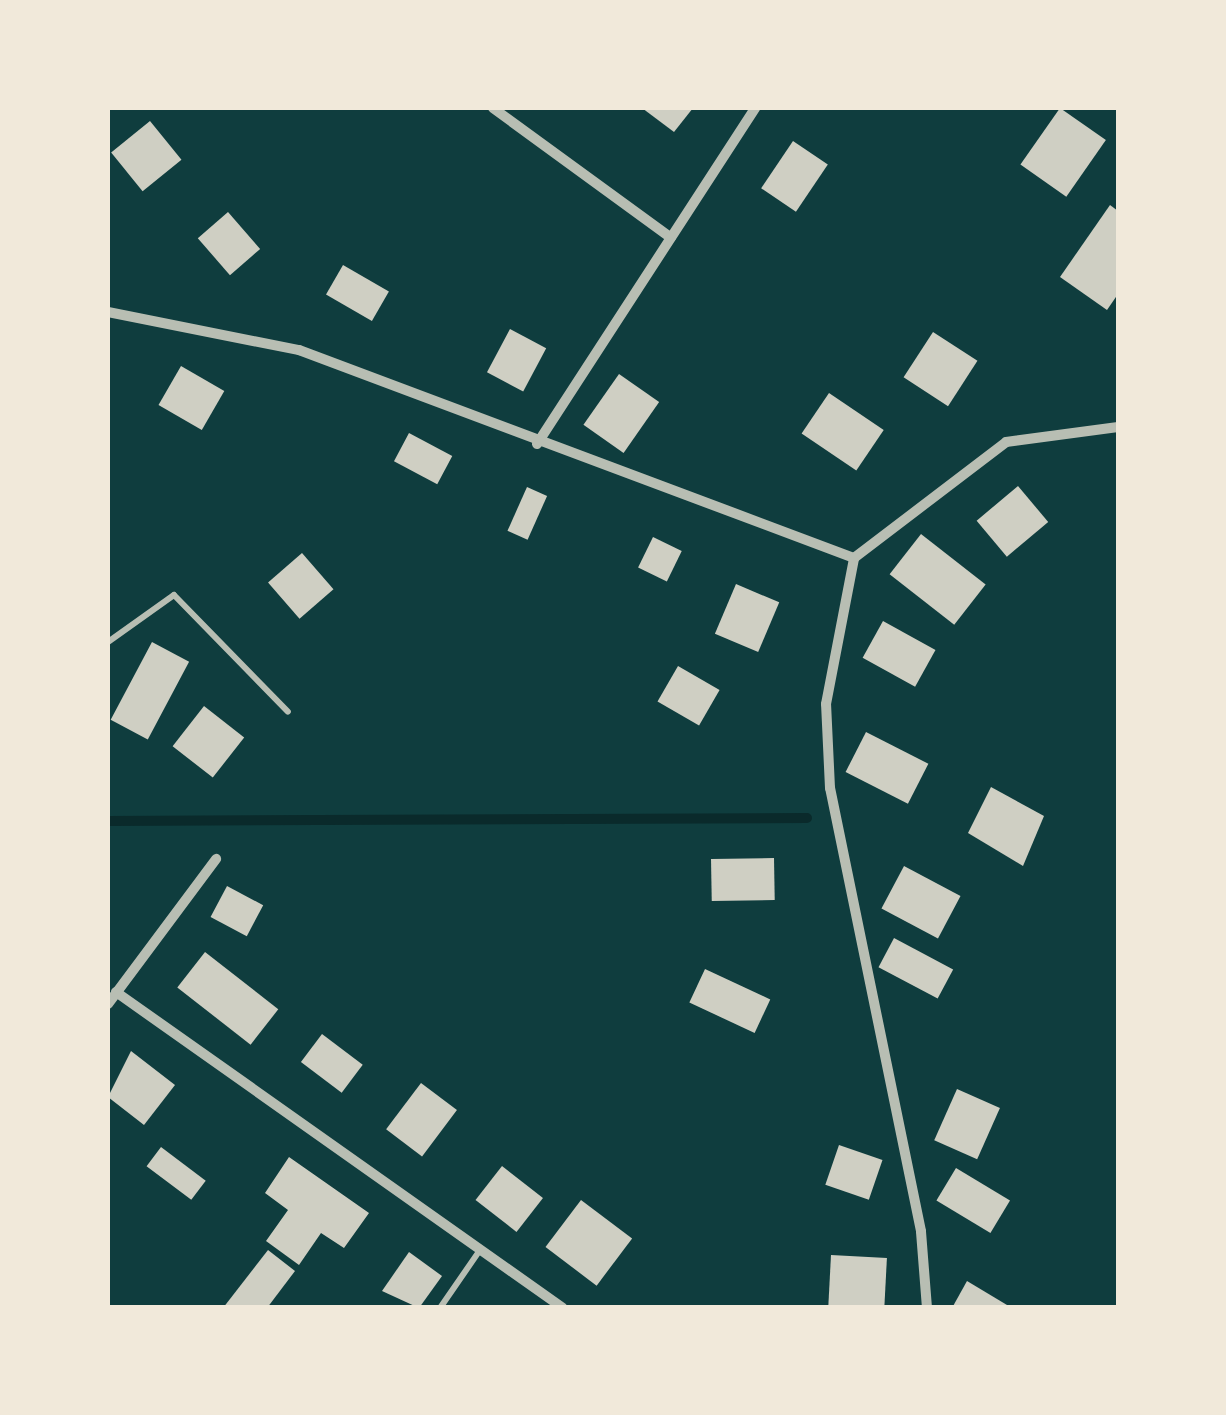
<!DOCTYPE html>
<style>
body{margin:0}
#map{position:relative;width:1226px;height:1415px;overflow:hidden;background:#0f3d3e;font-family:"Playfair Display",serif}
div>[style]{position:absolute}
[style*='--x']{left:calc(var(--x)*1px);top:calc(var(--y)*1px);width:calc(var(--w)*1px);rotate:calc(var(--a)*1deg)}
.stream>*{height:10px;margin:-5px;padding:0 5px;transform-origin:5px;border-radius:5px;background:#0a2a2b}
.building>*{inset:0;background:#cfcfc3;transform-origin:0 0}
.service>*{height:6px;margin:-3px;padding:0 3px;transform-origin:3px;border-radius:3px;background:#b8beb3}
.minor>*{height:10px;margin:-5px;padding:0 5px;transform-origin:5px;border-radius:5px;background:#b8beb3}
span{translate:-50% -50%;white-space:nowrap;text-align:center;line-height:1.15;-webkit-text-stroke:8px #f1e9da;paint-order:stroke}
.frame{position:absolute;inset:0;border:110px solid #f1e9da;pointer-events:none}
</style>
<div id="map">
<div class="stream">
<div style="--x:108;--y:821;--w:699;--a:-0.25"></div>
</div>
<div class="building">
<div style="clip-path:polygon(642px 108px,693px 108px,674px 132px)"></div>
<div style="left:1060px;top:108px;width:56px;height:69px;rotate:35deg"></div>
<div style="left:150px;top:121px;width:50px;height:50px;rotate:51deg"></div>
<div style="left:793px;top:141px;width:42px;height:57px;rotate:34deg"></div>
<div style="clip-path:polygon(1110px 205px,1118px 211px,1118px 294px,1107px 310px,1060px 277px)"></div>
<div style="left:228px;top:212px;width:49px;height:40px;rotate:49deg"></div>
<div style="left:343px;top:265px;width:53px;height:34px;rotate:30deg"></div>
<div style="left:510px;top:329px;width:41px;height:49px;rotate:28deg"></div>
<div style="left:933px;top:332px;width:53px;height:54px;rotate:33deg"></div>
<div style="left:181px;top:366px;width:50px;height:45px;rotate:30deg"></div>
<div style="left:619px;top:374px;width:49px;height:62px;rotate:35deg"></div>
<div style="left:829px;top:393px;width:66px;height:49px;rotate:34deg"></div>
<div style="left:409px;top:433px;width:49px;height:32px;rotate:28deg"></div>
<div style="left:1018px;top:486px;width:47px;height:54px;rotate:50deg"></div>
<div style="left:527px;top:487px;width:22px;height:48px;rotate:24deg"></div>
<div style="left:921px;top:534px;width:82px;height:51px;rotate:38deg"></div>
<div style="left:653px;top:537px;width:32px;height:34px;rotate:26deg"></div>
<div style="left:302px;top:553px;width:48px;height:45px;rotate:49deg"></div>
<div style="left:736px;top:584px;width:47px;height:54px;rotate:23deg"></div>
<div style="left:883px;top:621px;width:60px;height:42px;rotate:29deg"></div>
<div style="left:152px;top:642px;width:42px;height:88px;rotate:28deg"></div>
<div style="left:678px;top:666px;width:48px;height:41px;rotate:30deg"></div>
<div style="left:204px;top:706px;width:51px;height:51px;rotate:38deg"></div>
<div style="left:866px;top:732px;width:70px;height:45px;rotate:27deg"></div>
<div style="clip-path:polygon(991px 787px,1044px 816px,1023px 866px,968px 833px)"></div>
<div style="left:774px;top:858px;width:42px;height:63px;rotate:89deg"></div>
<div style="left:904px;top:866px;width:64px;height:48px;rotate:28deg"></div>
<div style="left:227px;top:886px;width:41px;height:35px;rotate:28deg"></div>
<div style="left:894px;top:938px;width:67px;height:33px;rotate:28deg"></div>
<div style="left:205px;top:952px;width:93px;height:45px;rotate:38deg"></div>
<div style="left:705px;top:969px;width:72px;height:37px;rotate:25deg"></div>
<div style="left:322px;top:1034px;width:51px;height:35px;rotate:37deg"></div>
<div style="clip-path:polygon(131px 1051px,175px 1085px,144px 1125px,108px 1097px)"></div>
<div style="left:421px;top:1083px;width:45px;height:58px;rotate:37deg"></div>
<div style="left:957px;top:1089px;width:47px;height:56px;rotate:24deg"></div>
<div style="left:839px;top:1145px;width:46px;height:42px;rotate:19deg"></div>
<div style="left:161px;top:1147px;width:56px;height:24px;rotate:37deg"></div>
<div style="clip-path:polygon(289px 1157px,369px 1213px,344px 1248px,321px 1233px,299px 1265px,266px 1241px,288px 1210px,265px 1193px)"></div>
<div style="left:502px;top:1166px;width:52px;height:43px;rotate:38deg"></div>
<div style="left:956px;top:1168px;width:63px;height:38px;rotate:31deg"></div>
<div style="left:581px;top:1200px;width:64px;height:59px;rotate:37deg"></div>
<div style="clip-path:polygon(268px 1250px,295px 1271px,267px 1308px,223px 1308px)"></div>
<div style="clip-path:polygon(409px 1252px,442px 1276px,419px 1308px,382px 1291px)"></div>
<div style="left:831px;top:1255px;width:56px;height:53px;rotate:3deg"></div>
<div style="clip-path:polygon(967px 1281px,1012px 1308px,952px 1308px)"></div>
</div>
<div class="service">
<div style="--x:108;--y:642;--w:81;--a:-35.5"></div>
<div style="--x:174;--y:595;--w:163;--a:45.7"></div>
<div style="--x:440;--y:1308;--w:70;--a:-55.4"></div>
</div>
<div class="minor">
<div style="--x:493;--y:108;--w:220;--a:36.1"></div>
<div style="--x:108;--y:312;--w:195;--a:11.3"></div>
<div style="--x:299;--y:350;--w:593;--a:20.54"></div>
<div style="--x:537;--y:444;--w:401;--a:-57"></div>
<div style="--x:116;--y:992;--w:547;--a:35.26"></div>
<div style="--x:108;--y:1004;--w:181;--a:-53.3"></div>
<div style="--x:927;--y:1308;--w:77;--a:-94.5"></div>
<div style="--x:921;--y:1231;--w:452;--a:-101.6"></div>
<div style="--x:830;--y:788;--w:84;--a:-92.7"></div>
<div style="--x:826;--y:704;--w:149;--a:-79.1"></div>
<div style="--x:854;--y:558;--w:191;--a:-37.3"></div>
<div style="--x:1006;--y:442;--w:113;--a:-7.6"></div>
</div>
<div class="frame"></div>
</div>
